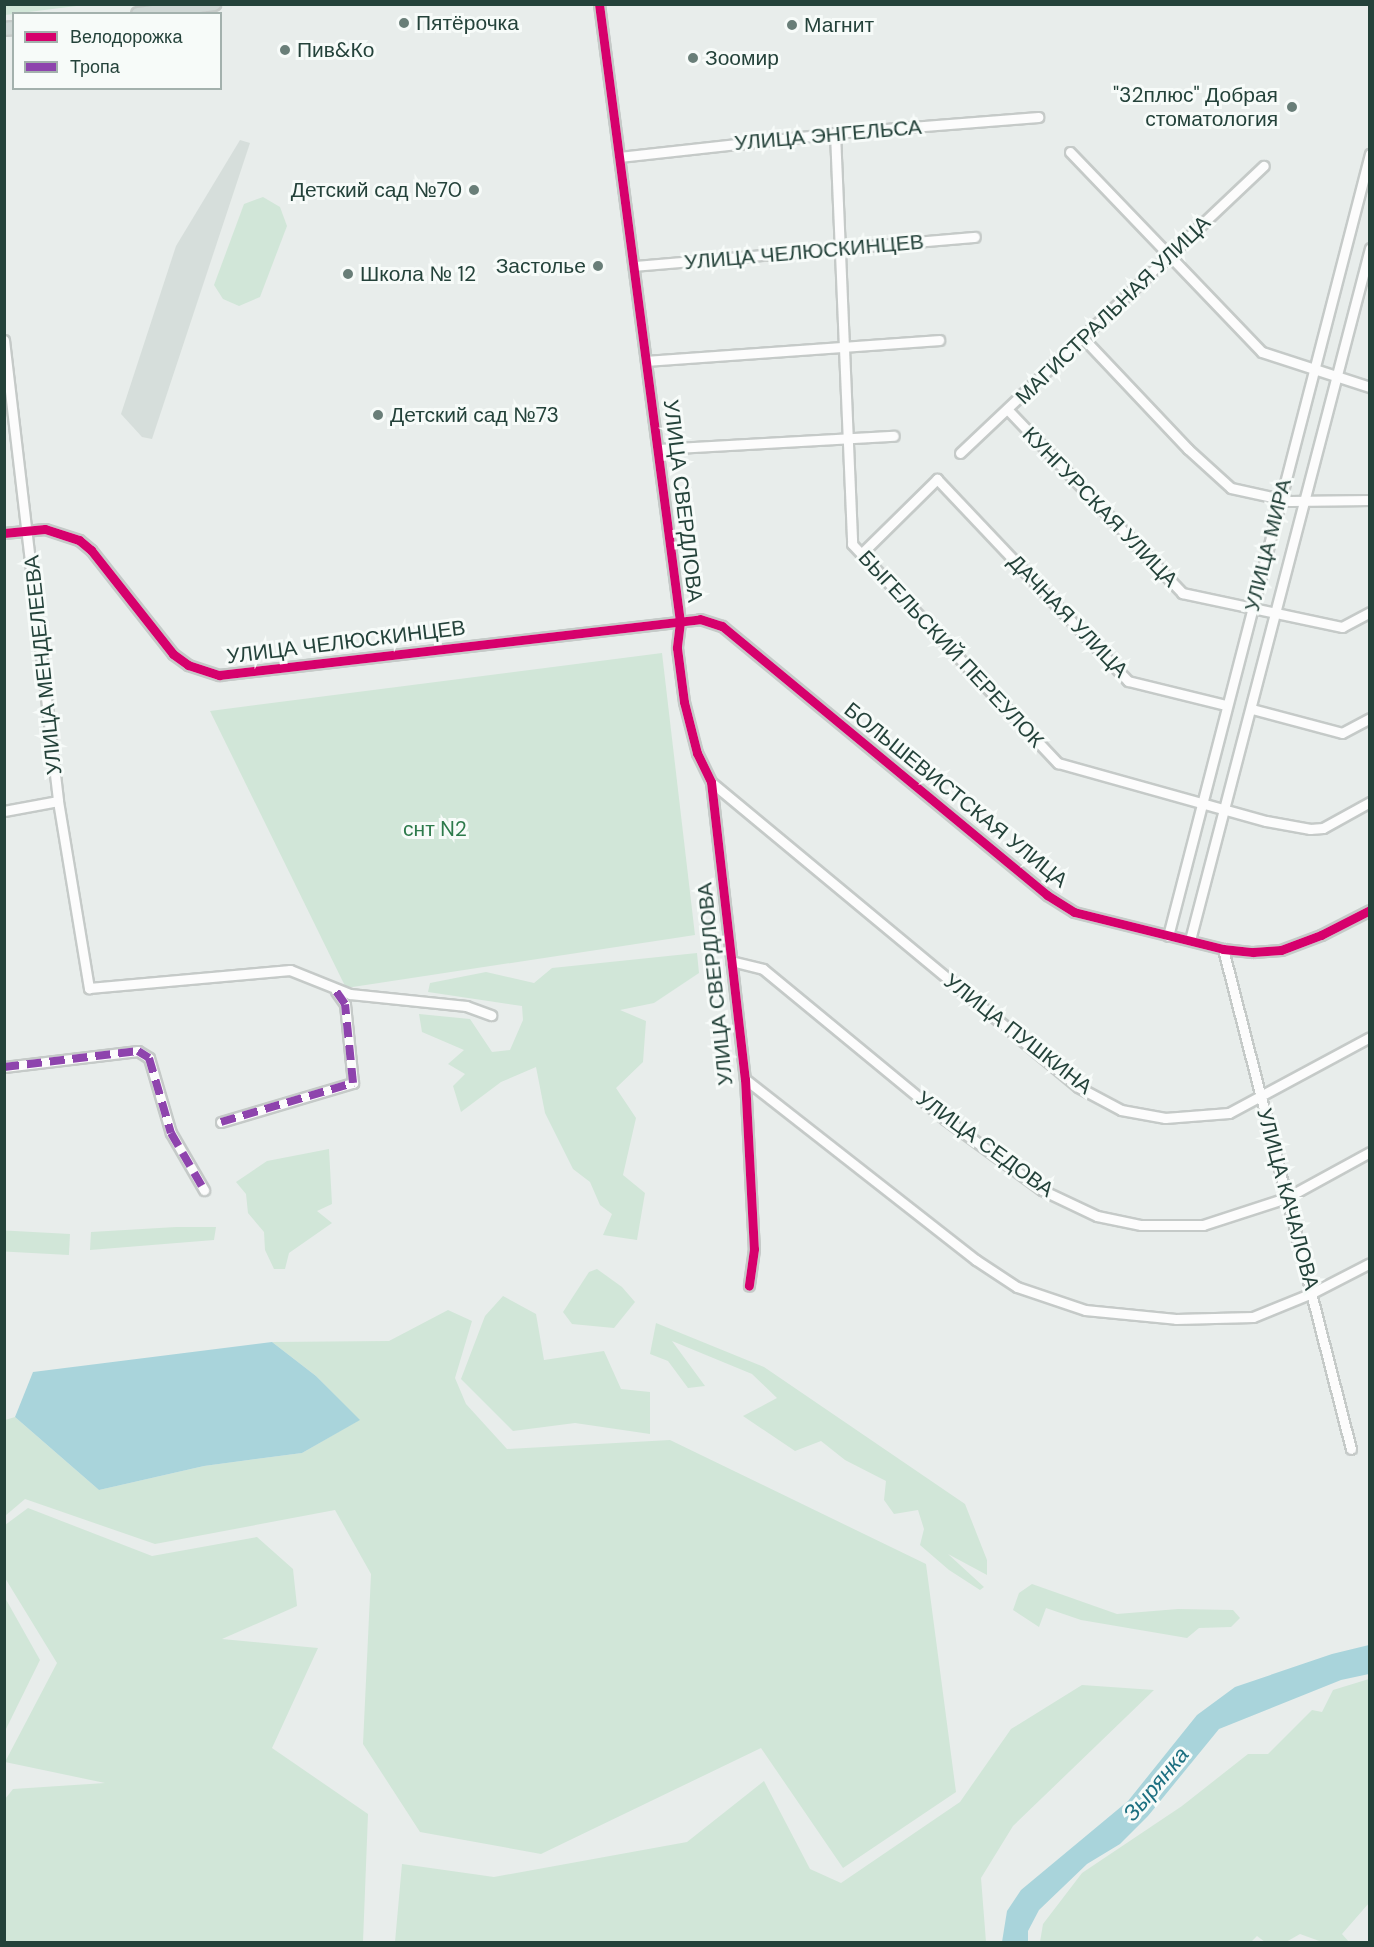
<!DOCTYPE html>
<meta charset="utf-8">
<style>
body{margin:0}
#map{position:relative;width:1374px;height:1947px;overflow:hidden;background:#e8edeb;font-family:"DM Sans",sans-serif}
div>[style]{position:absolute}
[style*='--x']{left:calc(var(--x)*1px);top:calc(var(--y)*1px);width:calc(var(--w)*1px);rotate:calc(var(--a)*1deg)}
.built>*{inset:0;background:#d6dedb}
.green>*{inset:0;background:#d1e6d8;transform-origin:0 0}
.water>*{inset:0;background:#a9d4db}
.roads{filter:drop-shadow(2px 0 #c5cac8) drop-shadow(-2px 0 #c5cac8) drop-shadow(0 2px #c5cac8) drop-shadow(0 -2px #c5cac8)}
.minor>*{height:9px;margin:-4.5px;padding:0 4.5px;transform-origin:4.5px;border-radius:4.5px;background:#fcfcfc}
.major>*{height:12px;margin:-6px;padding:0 6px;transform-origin:6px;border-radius:6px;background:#cfd7d5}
.quiet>*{height:8px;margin-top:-4px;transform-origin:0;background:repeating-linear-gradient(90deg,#8e44ad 0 15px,transparent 0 23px)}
.cycleway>*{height:9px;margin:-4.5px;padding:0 4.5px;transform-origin:4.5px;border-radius:4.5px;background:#d6006c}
.dots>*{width:16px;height:16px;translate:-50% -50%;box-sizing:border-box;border:3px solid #f7fbf9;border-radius:50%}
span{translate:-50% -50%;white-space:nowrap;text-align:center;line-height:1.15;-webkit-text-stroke:6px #f7fbf9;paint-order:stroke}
.poi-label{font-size:21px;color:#24423a}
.left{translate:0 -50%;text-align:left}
.right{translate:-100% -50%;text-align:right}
.street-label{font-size:21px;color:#24423a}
.park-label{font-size:21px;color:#2d7a4b}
.water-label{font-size:22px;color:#1c6f80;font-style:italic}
.frame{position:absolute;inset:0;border:6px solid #24423a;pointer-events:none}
.legend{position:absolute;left:12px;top:12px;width:210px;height:78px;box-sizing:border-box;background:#f7fbf9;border:2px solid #a3b1ad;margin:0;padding:8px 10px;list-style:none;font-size:18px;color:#24423a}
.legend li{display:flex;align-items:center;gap:12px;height:30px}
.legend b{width:30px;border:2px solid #a3b1ad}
</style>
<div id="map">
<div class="built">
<div style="clip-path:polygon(240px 140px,250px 143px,152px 439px,142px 437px,121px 414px,176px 246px)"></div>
</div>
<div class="green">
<div style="clip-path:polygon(5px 4px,84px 4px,84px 5px,5px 15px)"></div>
<div style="clip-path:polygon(263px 197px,280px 207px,287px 226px,260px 297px,239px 306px,223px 299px,214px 285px,244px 204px)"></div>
<div style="clip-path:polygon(662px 653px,695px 935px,346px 988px,210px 711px)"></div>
<div style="clip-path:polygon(697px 953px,699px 973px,654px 1003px,620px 1010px,646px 1021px,643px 1062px,616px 1088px,636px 1118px,623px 1175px,645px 1193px,637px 1240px,603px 1235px,612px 1214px,600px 1205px,590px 1182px,573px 1169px,545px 1113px,536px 1067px,501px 1082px,461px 1112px,453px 1086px,465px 1074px,448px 1064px,464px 1050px,422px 1032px,419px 1014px,470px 1019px,492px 1052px,510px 1050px,523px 1020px,522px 1006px,428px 992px,430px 983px,486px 972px,534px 983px,552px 968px)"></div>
<div style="clip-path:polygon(329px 1149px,332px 1204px,317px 1211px,332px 1223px,289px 1253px,285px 1269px,274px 1269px,265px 1250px,264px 1232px,248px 1213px,246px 1194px,236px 1182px,267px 1161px)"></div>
<div style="clip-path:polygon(176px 1227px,216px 1227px,214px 1240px,90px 1250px,91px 1232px)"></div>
<div style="left:70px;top:1234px;width:21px;height:65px;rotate:93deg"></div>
<div style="clip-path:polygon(597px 1269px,622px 1287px,635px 1302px,614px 1328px,572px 1324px,563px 1312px,589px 1272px)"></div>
<div style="clip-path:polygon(503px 1296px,536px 1314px,544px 1360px,604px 1351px,621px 1389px,650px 1392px,650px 1434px,575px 1423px,513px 1431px,461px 1379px,485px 1316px)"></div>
<div style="clip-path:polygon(448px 1310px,472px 1321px,455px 1378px,466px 1404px,507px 1449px,670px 1440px,926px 1564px,956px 1792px,843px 1868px,761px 1748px,541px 1854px,420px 1832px,363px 1744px,371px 1574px,335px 1510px,155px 1544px,25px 1499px,5px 1516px,5px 1420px,15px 1417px,99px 1490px,204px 1466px,302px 1453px,359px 1420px,316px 1376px,272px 1342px,389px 1341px)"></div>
<div style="clip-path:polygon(656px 1323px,764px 1367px,965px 1504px,987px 1560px,987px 1575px,948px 1554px,984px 1587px,980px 1590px,949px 1570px,920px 1545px,924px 1529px,918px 1510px,894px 1514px,884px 1500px,886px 1481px,845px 1460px,821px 1441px,795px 1451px,743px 1416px,777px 1398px,752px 1374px,672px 1341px,705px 1386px,688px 1388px,668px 1361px,650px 1354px)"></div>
<div style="clip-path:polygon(28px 1508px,152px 1556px,257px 1537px,293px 1569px,297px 1606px,222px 1639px,318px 1648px,272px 1748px,368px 1814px,363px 1942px,5px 1942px,5px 1799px,13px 1789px,105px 1783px,5px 1762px,57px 1663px,5px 1578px,5px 1525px)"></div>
<div style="clip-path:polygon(1032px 1584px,1117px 1614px,1178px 1609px,1233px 1610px,1240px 1618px,1231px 1627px,1199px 1628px,1187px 1638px,1081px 1620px,1046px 1608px,1039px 1627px,1013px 1610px,1019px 1593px)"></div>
<div style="clip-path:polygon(4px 1596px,40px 1660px,5px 1731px,4px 1731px)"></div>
<div style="clip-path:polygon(1369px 1679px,1369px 1903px,1342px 1934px,1349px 1942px,1322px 1942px,1300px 1934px,1286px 1942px,1265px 1942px,1257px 1936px,1251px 1942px,1040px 1942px,1043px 1924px,1082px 1873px,1182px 1806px,1248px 1754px,1268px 1754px,1312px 1710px,1322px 1712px,1333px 1690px)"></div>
<div style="clip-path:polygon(1082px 1685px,1154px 1690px,1013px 1826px,981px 1878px,986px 1942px,395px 1942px,402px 1864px,494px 1877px,687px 1842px,764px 1781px,810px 1869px,841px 1883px,960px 1802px,1011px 1729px)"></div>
</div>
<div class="water">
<div style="clip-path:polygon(272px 1342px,316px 1376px,360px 1420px,302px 1453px,204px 1466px,99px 1490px,15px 1417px,33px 1372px)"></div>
<div style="clip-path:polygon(1369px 1645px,1369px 1674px,1341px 1680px,1219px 1729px,1148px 1816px,1120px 1844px,1087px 1864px,1039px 1910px,1028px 1931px,1028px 1942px,1002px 1942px,1007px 1911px,1021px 1890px,1128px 1801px,1197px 1715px,1235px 1687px,1332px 1654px)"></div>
</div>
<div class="roads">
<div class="minor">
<div style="--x:599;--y:4;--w:623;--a:82.53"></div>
<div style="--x:680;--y:622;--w:26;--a:97"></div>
<div style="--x:677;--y:648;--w:54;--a:82.6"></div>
<div style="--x:684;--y:702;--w:53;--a:75.7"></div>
<div style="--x:697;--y:753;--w:32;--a:64"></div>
<div style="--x:711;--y:782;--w:299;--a:83.5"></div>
<div style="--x:745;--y:1079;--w:170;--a:87"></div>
<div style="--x:754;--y:1249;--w:37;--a:98"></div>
<div style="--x:835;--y:133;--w:411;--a:87.6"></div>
<div style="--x:852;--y:544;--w:301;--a:46.8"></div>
<div style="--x:1058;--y:763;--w:216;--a:15.6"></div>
<div style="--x:1266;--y:821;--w:45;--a:10.3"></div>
<div style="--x:1310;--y:829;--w:13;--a:-4"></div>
<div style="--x:1323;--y:828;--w:54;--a:-29"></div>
<div style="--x:1070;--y:152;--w:277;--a:46.2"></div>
<div style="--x:1262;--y:352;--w:114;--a:18"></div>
<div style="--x:619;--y:157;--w:217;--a:-6.3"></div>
<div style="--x:835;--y:133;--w:204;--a:-4.5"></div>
<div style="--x:634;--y:266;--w:342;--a:-4.9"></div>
<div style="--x:1083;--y:338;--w:153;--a:46.6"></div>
<div style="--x:1188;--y:449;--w:58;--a:42.2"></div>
<div style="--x:1231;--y:488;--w:60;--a:12.4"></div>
<div style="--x:1290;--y:501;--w:80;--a:-0.7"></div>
<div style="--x:4;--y:340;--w:464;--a:83.3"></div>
<div style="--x:58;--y:801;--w:190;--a:80.6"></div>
<div style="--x:89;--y:988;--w:202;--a:-5.1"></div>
<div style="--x:290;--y:970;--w:65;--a:21.8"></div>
<div style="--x:350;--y:994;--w:117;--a:5.9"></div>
<div style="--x:466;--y:1006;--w:27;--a:20"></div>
<div style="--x:646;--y:361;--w:294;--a:-4.1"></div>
<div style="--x:1008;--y:410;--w:253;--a:46.4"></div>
<div style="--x:1182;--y:593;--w:164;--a:12"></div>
<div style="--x:1342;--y:627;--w:32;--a:-28"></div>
<div style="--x:658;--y:449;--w:236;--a:-3.2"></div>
<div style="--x:960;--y:453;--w:418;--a:-43.4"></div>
<div style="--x:4;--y:533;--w:41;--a:-5.6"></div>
<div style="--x:45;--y:529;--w:36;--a:18"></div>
<div style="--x:79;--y:540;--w:16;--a:40"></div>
<div style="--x:91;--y:550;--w:132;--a:51.7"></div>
<div style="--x:173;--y:654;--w:19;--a:36"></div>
<div style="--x:188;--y:665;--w:33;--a:18"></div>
<div style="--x:219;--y:675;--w:484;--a:-6.6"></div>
<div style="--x:700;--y:619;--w:23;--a:18"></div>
<div style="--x:722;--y:626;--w:422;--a:39.6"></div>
<div style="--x:1047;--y:895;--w:32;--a:32"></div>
<div style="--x:1074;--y:912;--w:154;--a:13.9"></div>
<div style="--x:1223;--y:949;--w:30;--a:6"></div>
<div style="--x:1253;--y:952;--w:28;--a:-4"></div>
<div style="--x:1281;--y:950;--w:43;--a:-20.6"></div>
<div style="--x:1321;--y:935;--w:55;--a:-27"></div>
<div style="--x:861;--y:554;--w:107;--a:-44.6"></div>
<div style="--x:937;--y:479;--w:278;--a:46.6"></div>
<div style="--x:1128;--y:681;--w:101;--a:13.8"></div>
<div style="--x:1252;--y:709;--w:93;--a:14.9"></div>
<div style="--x:1342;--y:733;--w:32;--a:-28"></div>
<div style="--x:711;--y:782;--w:477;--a:39.7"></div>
<div style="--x:1078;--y:1087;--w:49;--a:28.1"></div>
<div style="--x:1121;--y:1110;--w:45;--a:10.3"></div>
<div style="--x:1165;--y:1118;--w:64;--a:-4.5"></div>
<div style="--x:1229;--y:1113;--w:160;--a:-28.3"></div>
<div style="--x:4;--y:811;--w:55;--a:-10.5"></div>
<div style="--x:1168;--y:936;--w:808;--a:-75.52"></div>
<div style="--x:1190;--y:940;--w:715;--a:-75.42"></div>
<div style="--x:1223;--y:949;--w:516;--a:75.64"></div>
<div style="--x:731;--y:961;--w:33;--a:14"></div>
<div style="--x:763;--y:969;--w:236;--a:39.5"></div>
<div style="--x:945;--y:1119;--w:120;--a:36.2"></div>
<div style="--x:1042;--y:1190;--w:61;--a:25.3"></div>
<div style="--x:1097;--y:1216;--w:45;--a:11.6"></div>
<div style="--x:1141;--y:1225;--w:62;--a:0"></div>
<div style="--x:1203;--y:1225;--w:87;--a:-18"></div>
<div style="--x:1286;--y:1198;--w:96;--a:-28.7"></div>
<div style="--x:4;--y:1067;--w:135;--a:-6.8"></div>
<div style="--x:138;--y:1051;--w:13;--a:32"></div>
<div style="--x:149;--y:1058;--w:78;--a:73.7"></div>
<div style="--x:171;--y:1133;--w:66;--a:59.9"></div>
<div style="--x:745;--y:1079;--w:293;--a:38.1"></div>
<div style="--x:976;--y:1260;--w:49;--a:33.4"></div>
<div style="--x:1017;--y:1287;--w:72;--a:18.7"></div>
<div style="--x:1085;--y:1310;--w:91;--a:5.6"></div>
<div style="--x:1176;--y:1319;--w:77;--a:-1.5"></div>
<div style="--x:1253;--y:1317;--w:64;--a:-22.1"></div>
<div style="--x:1312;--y:1293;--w:65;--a:-27.3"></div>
<div style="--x:221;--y:1122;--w:138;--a:-16.5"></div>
<div style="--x:353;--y:1083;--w:79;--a:-95.8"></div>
<div style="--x:345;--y:1004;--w:16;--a:-125"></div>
</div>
<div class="major">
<div style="--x:138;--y:14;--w:77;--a:-7.5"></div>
<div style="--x:4;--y:29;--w:10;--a:-6"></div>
</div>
</div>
<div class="quiet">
<div style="--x:4;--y:1067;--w:135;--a:-6.8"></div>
<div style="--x:138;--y:1051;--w:13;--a:32"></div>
<div style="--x:149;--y:1058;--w:78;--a:73.7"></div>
<div style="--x:171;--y:1133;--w:66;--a:59.9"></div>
<div style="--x:221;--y:1122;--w:138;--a:-16.5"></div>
<div style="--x:353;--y:1083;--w:79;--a:-95.8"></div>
<div style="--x:345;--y:1004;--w:16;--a:-125"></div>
</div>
<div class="cycleway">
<div style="--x:599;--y:4;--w:623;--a:82.53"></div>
<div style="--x:680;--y:622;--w:26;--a:97"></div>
<div style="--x:677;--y:648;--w:54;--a:82.6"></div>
<div style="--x:684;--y:702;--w:53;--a:75.7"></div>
<div style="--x:697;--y:753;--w:32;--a:64"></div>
<div style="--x:711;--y:782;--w:299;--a:83.5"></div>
<div style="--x:745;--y:1079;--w:170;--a:87"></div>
<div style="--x:754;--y:1249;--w:37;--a:98"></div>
<div style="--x:4;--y:533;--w:41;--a:-5.6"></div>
<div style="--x:45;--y:529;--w:36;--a:18"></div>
<div style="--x:79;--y:540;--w:16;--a:40"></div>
<div style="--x:91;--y:550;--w:132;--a:51.7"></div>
<div style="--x:173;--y:654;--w:19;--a:36"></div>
<div style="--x:188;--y:665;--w:33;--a:18"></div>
<div style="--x:219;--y:675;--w:484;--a:-6.6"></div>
<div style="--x:700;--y:619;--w:23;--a:18"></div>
<div style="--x:722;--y:626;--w:422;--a:39.6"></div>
<div style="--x:1047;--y:895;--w:32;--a:32"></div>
<div style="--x:1074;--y:912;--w:154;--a:13.9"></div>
<div style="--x:1223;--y:949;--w:30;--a:6"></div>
<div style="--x:1253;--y:952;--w:28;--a:-4"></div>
<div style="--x:1281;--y:950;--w:43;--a:-20.6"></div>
<div style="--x:1321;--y:935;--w:55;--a:-27"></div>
</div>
<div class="dots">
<div style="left:404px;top:23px;background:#697e78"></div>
<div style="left:792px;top:25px;background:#697e78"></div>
<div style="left:285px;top:50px;background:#697e78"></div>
<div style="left:693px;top:58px;background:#697e78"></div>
<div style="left:1292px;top:107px;background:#697e78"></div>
<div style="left:474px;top:190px;background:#697e78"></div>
<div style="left:598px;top:266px;background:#697e78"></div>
<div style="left:348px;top:274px;background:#697e78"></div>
<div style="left:378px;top:415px;background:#697e78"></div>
</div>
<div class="poi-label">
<span class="left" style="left:416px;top:23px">Пятёрочка</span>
<span class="left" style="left:804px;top:25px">Магнит</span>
<span class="left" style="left:297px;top:50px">Пив&amp;Ко</span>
<span class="left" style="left:705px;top:58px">Зоомир</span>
<span class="right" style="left:1278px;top:107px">"32плюс" Добрая<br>стоматология</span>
<span class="right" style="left:462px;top:190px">Детский сад №70</span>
<span class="right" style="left:586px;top:266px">Застолье</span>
<span class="left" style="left:360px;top:274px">Школа № 12</span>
<span class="left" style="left:390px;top:415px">Детский сад №73</span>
</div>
<div class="street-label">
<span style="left:828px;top:135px;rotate:-5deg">УЛИЦА ЭНГЕЛЬСА</span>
<span style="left:804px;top:252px;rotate:-5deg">УЛИЦА ЧЕЛЮСКИНЦЕВ</span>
<span style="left:1113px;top:310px;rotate:-44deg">МАГИСТРАЛЬНАЯ УЛИЦА</span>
<span style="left:683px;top:501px;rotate:83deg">УЛИЦА СВЕРДЛОВА</span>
<span style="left:1100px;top:507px;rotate:46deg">КУНГУРСКАЯ УЛИЦА</span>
<span style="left:1268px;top:545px;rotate:-76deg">УЛИЦА МИРА</span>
<span style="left:1068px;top:616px;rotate:46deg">ДАЧНАЯ УЛИЦА</span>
<span style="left:346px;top:642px;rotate:-7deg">УЛИЦА ЧЕЛЮСКИНЦЕВ</span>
<span style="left:951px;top:649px;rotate:47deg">БЫГЕЛЬСКИЙ ПЕРЕУЛОК</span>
<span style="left:43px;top:665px;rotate:-96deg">УЛИЦА МЕНДЕЛЕЕВА</span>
<span style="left:956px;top:795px;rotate:39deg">БОЛЬШЕВИСТСКАЯ УЛИЦА</span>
<span style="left:715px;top:984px;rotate:-96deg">УЛИЦА СВЕРДЛОВА</span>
<span style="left:1018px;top:1034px;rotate:38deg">УЛИЦА ПУШКИНА</span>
<span style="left:985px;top:1144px;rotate:36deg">УЛИЦА СЕДОВА</span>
<span style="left:1288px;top:1199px;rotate:75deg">УЛИЦА КАЧАЛОВА</span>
</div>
<div class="park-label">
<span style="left:435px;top:829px">снт N2</span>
</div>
<div class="water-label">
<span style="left:1156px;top:1784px;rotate:-50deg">Зырянка</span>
</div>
<div class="frame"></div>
<ul class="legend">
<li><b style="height:8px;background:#d6006c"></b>Велодорожка</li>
<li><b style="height:8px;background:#8e44ad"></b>Тропа</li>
</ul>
</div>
